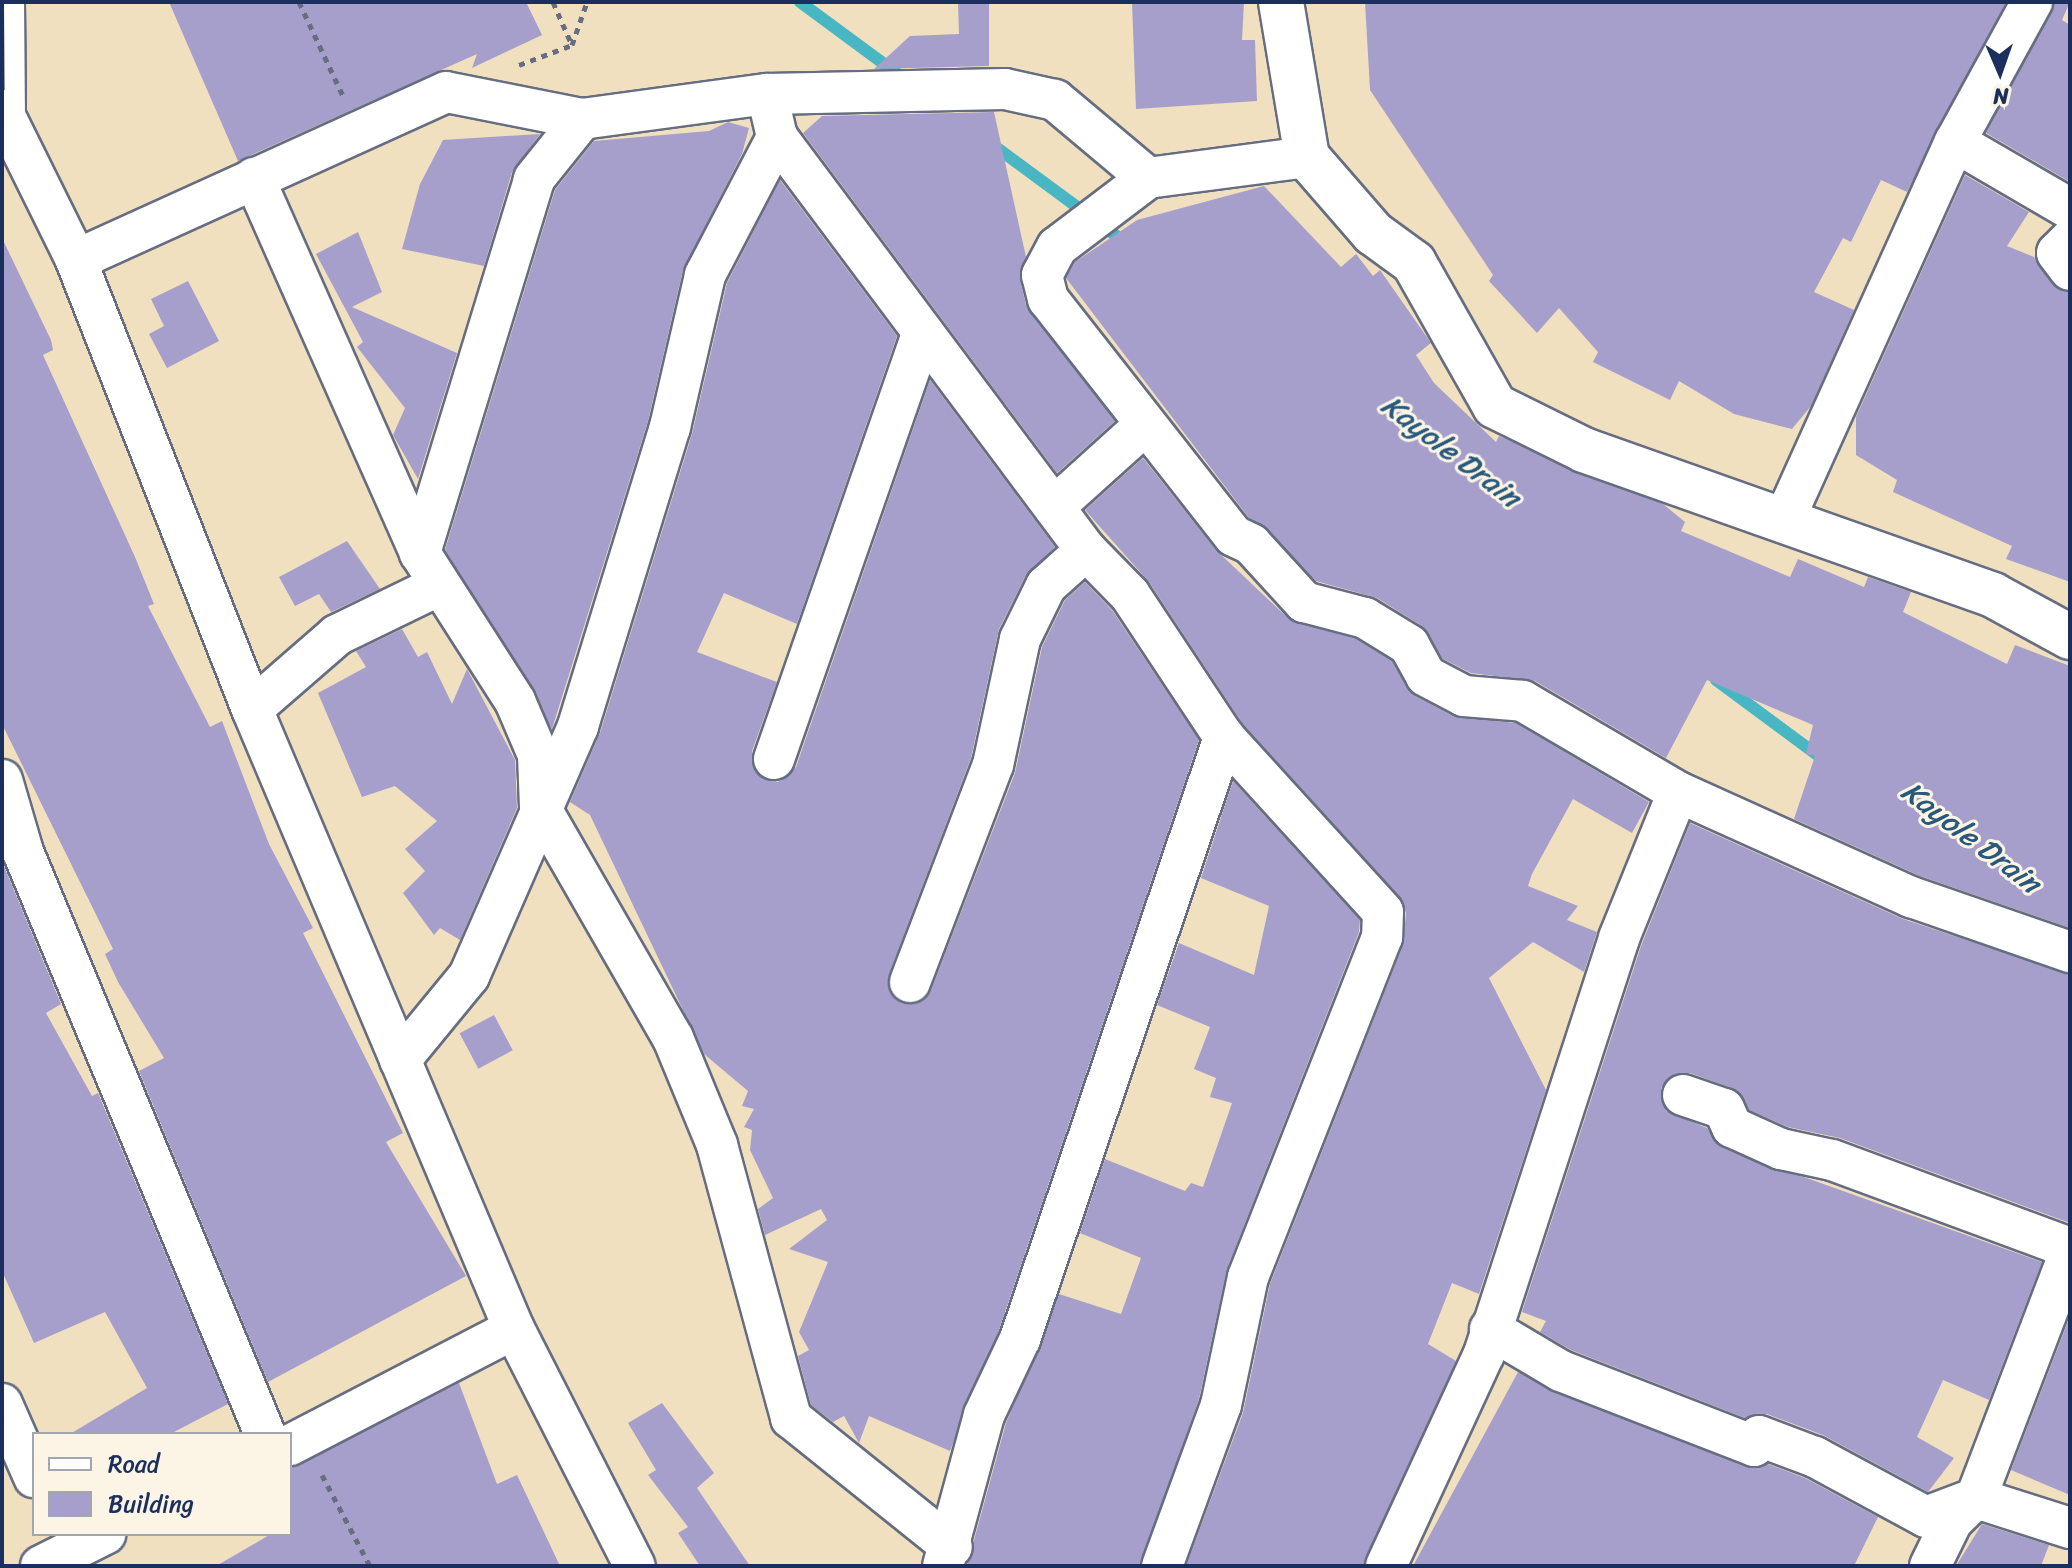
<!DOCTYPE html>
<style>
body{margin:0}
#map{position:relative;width:2072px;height:1568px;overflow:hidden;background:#f0e0c0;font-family:Sriracha,sans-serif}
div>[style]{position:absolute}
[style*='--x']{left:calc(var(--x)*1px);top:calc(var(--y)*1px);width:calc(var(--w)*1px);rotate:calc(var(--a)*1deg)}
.stream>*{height:12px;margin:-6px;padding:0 6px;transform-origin:6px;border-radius:6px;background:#48b6c3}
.building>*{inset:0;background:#a79fcb;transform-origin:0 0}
.path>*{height:5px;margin-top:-2.5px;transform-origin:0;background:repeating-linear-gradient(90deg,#666d80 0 6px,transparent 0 12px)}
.roads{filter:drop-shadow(2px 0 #666d80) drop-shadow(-2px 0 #666d80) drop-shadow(0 2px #666d80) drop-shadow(0 -2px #666d80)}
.service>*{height:20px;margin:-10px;padding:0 10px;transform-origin:10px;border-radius:10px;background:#fff}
.minor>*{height:40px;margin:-20px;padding:0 20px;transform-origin:20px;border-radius:20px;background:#fff}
.tertiary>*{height:44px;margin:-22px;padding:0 22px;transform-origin:22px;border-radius:22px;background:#fff}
span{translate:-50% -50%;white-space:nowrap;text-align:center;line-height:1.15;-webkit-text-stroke:6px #fcf5e5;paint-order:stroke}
.water-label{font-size:30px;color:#28587c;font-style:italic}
.frame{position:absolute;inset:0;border:4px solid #1b2f5e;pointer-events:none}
.legend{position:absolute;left:32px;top:1432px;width:260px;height:104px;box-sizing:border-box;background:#fcf5e5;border:2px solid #a2a6af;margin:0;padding:10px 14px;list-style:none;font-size:24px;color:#1b2f5e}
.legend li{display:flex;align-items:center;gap:16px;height:40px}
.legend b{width:40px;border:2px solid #a2a6af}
.north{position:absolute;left:1960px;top:32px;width:80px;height:80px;-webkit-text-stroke:6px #fcf5e5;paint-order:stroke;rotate:178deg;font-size:22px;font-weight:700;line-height:32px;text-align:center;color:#1b2f5e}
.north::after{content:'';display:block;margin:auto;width:28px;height:36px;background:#1b2f5e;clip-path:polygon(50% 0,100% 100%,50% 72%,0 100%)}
</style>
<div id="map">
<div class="stream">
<div style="--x:800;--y:2;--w:133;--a:36.4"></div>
<div style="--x:989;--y:142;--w:170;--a:36.4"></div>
<div style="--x:1716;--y:680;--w:129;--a:36.5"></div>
</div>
<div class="building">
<div style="clip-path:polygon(169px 2px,526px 2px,542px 35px,472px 68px,477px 54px,238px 161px)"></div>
<div style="clip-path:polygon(958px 2px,989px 2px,989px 66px,874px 69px,910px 36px,959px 34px)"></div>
<div style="clip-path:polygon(1132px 2px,1244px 2px,1242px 40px,1255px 40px,1257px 101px,1136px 109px)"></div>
<div style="clip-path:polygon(1365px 2px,2006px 2px,1907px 192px,1881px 180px,1851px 242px,1843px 238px,1814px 292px,1854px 310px,1811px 406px,1792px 429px,1734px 414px,1679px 381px,1670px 400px,1593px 362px,1598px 352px,1559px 308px,1537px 333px,1489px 281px,1493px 275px,1370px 90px)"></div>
<div style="clip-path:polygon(2055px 2px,2070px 2px,2062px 20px,2070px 25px,2070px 182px,1986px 133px)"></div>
<div style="clip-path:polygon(994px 112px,1026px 257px,1020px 279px,1026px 305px,1115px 421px,1057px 473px,803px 133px,822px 116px)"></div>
<div style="clip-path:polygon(728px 122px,749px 128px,742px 154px,683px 270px,648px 421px,552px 729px,445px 550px,555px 190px,594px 141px,709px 131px)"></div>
<div style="clip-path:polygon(540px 134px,512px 172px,484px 266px,402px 249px,420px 184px,443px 140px)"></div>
<div style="clip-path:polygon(1965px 175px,2029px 212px,2007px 246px,2034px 257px,2052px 284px,2070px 293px,2070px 582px,2006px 559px,2012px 546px,1893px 492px,1897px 480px,1856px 455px,1856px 417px)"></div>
<div style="clip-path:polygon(780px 180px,897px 336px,797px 624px,724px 593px,697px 652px,777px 682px,752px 751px,756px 773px,778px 782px,796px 767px,930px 380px,1055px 547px,1026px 575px,999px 629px,971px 758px,889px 974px,893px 997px,914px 1004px,931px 990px,1015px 773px,1042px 647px,1065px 600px,1085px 582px,1112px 610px,1199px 740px,999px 1330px,950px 1451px,869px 1416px,859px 1443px,844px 1416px,833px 1422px,811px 1405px,798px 1356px,809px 1350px,799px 1332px,828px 1262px,789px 1249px,827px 1220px,821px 1209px,765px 1235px,758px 1209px,773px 1198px,750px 1150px,752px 1130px,744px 1127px,754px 1109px,742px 1106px,748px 1091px,704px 1054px,590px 815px,570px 802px,600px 733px,692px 434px,727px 283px)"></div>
<div style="clip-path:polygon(1264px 186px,1341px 267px,1356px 254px,1373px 276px,1380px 270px,1431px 343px,1416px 355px,1434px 383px,1496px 442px,1499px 436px,1663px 504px,1685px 522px,1681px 531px,1790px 577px,1798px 559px,1864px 587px,1868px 577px,1911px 592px,1903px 612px,2007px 664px,2015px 645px,2070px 666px,2070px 928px,1920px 876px,1794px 819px,1815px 756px,1806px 754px,1813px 725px,1707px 680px,1666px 758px,1535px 681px,1471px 673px,1443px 659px,1422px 626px,1377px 598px,1316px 581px,1249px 518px,1066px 278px,1075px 262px,1137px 220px)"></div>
<div style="clip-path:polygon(358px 232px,382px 292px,352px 307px,457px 353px,418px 479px,393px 435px,405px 408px,357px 347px,363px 342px,316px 254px)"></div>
<div style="clip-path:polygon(2px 238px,51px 340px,53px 350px,43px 355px,135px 557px,154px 604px,148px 606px,210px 727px,222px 721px,269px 844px,313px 928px,303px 933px,403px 1133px,386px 1142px,466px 1276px,268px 1382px,139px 1071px,164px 1058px,118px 982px,105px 954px,113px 949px,2px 724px)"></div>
<div style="clip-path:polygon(188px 281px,219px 341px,167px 368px,149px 334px,164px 326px,151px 299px)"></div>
<div style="clip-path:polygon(1143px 458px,1216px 550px,1288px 618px,1356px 639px,1392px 661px,1415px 696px,1453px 716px,1516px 723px,1649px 802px,1632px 833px,1573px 799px,1532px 874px,1528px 886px,1578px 906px,1567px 920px,1597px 932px,1584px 972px,1533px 942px,1489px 978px,1546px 1090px,1479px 1294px,1452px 1283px,1428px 1344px,1456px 1361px,1363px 1566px,1186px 1566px,1243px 1413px,1270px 1284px,1403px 945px,1406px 913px,1400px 897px,1242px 723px,1149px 582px,1085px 510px)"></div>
<div style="clip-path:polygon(347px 541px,380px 589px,331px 612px,319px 594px,295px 606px,279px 577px)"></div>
<div style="clip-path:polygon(402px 629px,418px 657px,427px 652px,452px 704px,467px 669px,515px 760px,517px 808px,460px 940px,440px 928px,434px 935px,403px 893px,425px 871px,405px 849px,437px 821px,395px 786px,362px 797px,318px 693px,366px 667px,356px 651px)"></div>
<div style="clip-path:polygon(1233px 781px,1360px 920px,1359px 932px,1227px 1269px,1199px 1399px,1140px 1566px,967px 1566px,1006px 1423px,1059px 1294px,1121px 1314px,1141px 1258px,1080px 1233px,1105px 1159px,1185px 1191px,1191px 1183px,1203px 1187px,1232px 1103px,1210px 1097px,1216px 1078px,1194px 1069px,1210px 1027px,1157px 1005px,1179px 943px,1254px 975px,1269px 906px,1201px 878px)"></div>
<div style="clip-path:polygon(1690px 823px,1903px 919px,2070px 974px,2070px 1223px,1840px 1138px,1788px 1127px,1749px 1110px,1732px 1088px,1690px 1073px,1669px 1077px,1661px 1088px,1666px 1111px,1707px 1128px,1723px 1148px,2042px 1262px,1989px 1400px,1943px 1380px,1917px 1437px,1954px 1458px,1928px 1492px,1823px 1435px,1767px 1414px,1745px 1418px,1571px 1350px,1540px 1332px,1546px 1321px,1522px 1312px,1641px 946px)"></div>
<div style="clip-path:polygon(2px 861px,61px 1004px,46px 1013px,92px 1096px,98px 1093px,228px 1404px,170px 1434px,70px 1434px,147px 1388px,105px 1312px,34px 1343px,2px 1271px)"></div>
<div style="left:494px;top:1015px;width:40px;height:39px;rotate:62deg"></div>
<div style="clip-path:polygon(2070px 1316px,2070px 1495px,2011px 1470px)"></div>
<div style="clip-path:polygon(1518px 1372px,1746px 1467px,1768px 1464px,1805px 1478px,1878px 1517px,1854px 1566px,1413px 1566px)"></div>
<div style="clip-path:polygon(459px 1383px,497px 1484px,517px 1475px,560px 1566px,216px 1566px,271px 1534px,290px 1534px,290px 1468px)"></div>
<div style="clip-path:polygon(662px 1403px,714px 1473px,697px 1488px,750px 1566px,700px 1566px,678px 1533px,688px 1527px,648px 1475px,656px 1470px,628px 1423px)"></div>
<div style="clip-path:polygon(1982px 1524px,2049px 1545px,2041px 1566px,1956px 1566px)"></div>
</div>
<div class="path">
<div style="--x:299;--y:2;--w:104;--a:64.9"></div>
<div style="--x:553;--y:2;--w:47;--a:66.2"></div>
<div style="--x:519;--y:65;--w:57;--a:-20.7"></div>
<div style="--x:572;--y:45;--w:46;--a:-70.8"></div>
<div style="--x:322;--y:1475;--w:103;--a:62.2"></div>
</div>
<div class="roads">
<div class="service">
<div style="--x:14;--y:2;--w:119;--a:89.5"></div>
</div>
<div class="minor">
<div style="--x:767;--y:94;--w:44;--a:76.9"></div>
<div style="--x:777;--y:137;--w:516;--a:53.2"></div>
<div style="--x:1086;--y:550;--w:63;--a:45.6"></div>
<div style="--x:1130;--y:595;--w:170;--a:56.5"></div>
<div style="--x:1224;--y:737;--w:236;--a:47.7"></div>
<div style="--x:1383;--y:912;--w:25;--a:92"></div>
<div style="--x:1382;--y:937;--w:365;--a:111.5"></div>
<div style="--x:1248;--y:1277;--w:131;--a:101.9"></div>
<div style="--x:1221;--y:1405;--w:171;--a:110.1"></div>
<div style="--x:2;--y:110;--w:167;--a:63.7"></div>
<div style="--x:76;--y:260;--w:482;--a:68.6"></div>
<div style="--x:252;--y:709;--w:673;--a:67.09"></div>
<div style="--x:514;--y:1329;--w:266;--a:63"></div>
<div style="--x:1955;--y:142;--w:133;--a:30.2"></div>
<div style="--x:1307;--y:157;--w:160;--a:172.5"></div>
<div style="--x:1148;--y:178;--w:114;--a:142.8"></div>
<div style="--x:1057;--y:247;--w:32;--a:118"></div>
<div style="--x:1042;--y:275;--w:25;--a:76"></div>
<div style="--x:1048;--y:299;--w:301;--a:51.9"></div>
<div style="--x:1234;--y:536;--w:19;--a:25"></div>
<div style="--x:1251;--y:544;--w:79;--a:47.6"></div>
<div style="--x:1304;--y:602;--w:63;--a:14.7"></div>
<div style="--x:1365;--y:618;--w:52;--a:31.5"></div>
<div style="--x:1409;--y:645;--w:35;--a:61"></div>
<div style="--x:1426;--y:676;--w:43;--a:27.8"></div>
<div style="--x:1464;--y:696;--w:59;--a:4.8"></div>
<div style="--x:1523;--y:701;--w:180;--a:30.4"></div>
<div style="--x:1678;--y:792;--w:256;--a:24.3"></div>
<div style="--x:1911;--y:897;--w:168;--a:19.1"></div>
<div style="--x:254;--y:178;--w:410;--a:66.1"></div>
<div style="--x:420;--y:553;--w:176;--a:57.3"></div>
<div style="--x:515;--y:701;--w:59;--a:66.9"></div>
<div style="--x:538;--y:755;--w:52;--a:87.8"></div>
<div style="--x:540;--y:807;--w:267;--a:60.1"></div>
<div style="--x:673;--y:1038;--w:116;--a:67.6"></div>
<div style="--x:717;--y:1145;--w:283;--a:74.8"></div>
<div style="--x:791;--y:1418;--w:206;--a:38.7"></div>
<div style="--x:2070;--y:240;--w:18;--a:135"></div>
<div style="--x:2057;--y:253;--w:21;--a:53"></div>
<div style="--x:76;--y:260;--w:406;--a:-24.4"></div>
<div style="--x:446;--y:92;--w:139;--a:11.2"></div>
<div style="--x:582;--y:119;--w:187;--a:-7.7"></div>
<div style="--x:767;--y:94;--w:238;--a:-1.2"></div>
<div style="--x:1005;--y:89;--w:51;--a:12.4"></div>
<div style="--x:1055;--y:100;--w:121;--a:40"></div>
<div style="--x:1054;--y:507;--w:120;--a:-42"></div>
<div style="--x:1785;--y:518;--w:413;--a:-65.7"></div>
<div style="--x:1955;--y:142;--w:160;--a:-61.2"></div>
<div style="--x:420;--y:553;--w:391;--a:-73"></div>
<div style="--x:534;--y:179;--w:77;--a:-51.3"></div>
<div style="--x:252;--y:709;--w:113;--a:-41"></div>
<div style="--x:337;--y:635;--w:112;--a:-25.9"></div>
<div style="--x:774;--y:759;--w:452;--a:-70.8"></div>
<div style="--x:2;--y:780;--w:75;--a:73.7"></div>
<div style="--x:23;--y:852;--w:630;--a:67.42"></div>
<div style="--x:910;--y:982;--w:232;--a:-69.1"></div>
<div style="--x:993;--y:765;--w:129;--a:-77.9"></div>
<div style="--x:1020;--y:639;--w:59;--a:-63.9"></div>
<div style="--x:1046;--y:586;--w:54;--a:-42"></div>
<div style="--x:400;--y:1060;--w:109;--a:-50.6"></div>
<div style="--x:469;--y:976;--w:273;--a:-66.4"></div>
<div style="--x:578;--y:726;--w:313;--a:-72.9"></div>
<div style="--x:670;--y:427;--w:156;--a:-77"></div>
<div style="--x:705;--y:275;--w:156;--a:-62.4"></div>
<div style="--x:1683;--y:1095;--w:43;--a:18.9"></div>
<div style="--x:1724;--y:1109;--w:20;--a:66"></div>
<div style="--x:1732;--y:1127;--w:54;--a:24.2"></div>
<div style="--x:1781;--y:1149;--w:52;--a:12.2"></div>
<div style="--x:1832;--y:1160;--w:254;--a:20.3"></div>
<div style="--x:1490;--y:1329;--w:82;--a:30.6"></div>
<div style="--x:1561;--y:1371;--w:207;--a:21.2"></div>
<div style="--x:1754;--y:1446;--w:11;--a:-63"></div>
<div style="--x:1759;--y:1436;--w:60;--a:20.6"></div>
<div style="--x:1815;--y:1457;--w:126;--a:28.4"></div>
<div style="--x:1926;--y:1517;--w:53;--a:-20.8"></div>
<div style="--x:1976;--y:1498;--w:99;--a:17.7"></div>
<div style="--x:2;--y:1404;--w:80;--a:66.3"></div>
<div style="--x:290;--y:1445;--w:252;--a:-27.4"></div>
<div style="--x:41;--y:1566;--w:72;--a:-26.6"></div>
<div style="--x:943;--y:1566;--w:156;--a:-74.8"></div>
<div style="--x:984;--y:1415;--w:84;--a:-64.7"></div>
<div style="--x:1020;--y:1339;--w:636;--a:-71.28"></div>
<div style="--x:1386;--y:1566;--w:234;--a:-65.2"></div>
<div style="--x:1484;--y:1354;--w:437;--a:-72"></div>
<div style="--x:1619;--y:938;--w:157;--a:-68"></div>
<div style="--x:1930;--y:1566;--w:50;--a:-63.9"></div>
<div style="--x:1952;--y:1521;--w:33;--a:-44"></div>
<div style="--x:1976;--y:1498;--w:263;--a:-69.1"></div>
</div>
<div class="tertiary">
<div style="--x:1281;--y:2;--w:157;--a:80.5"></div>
<div style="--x:1307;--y:157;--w:101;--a:49"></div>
<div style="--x:1373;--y:233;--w:51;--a:36.2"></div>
<div style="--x:1414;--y:263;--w:164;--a:60.5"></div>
<div style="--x:1495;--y:406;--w:99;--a:26.3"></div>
<div style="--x:1584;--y:450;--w:434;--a:19.5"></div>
<div style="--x:1993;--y:595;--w:88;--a:28.6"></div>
</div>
</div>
<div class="water-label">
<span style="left:1451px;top:451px;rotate:37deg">Kayole Drain</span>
<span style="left:1971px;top:837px;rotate:37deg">Kayole Drain</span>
</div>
<div class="frame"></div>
<ul class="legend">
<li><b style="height:10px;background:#fff"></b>Road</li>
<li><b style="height:22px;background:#a79fcb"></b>Building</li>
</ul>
<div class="north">N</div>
</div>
